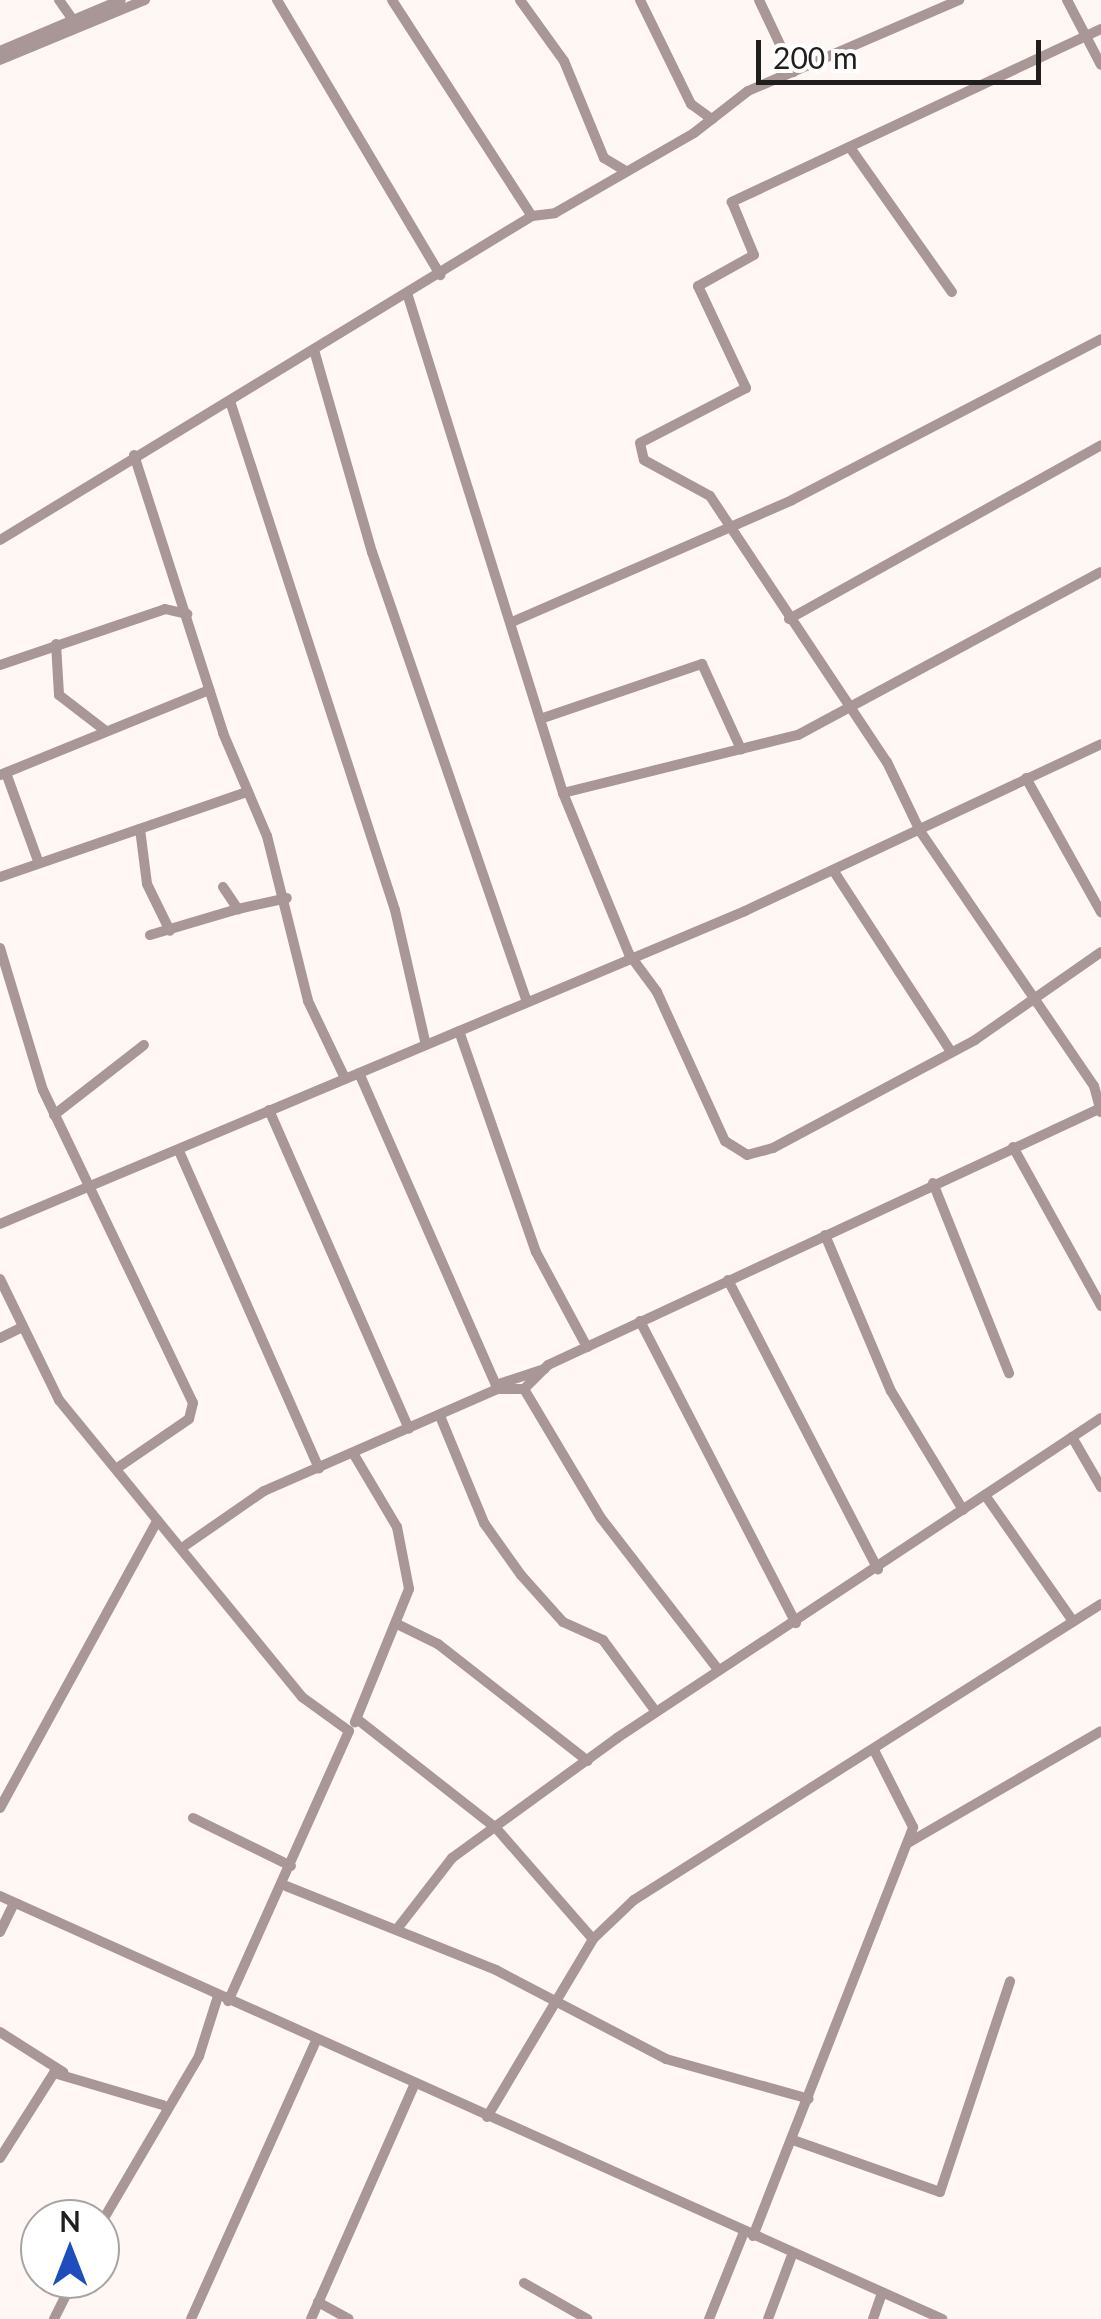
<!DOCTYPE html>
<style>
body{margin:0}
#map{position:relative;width:1101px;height:2319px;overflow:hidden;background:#fef7f3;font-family:Lato,sans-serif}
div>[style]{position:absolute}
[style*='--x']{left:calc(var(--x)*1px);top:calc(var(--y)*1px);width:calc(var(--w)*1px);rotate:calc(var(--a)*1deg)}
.street>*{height:10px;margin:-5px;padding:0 5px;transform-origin:5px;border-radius:5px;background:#a99696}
span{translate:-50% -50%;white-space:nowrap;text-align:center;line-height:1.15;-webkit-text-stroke:8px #fff;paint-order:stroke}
.north{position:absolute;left:20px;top:2199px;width:100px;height:100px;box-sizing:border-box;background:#fff;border:2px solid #a6a5a4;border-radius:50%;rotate:0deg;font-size:28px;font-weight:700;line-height:40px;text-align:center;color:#201e1c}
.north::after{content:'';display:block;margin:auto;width:35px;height:45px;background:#1e4ebb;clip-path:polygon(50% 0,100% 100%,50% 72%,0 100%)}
.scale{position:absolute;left:756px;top:40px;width:285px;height:45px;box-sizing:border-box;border:5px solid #201e1c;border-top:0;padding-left:12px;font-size:30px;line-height:35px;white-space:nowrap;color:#201e1c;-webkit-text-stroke:8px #fff;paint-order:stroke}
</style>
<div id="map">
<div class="street">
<div style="--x:59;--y:0;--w:24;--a:55"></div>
<div style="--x:277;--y:0;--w:320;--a:59.3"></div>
<div style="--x:392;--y:0;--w:257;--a:57.1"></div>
<div style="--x:520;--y:0;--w:75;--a:54.2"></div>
<div style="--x:564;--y:61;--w:105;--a:67.6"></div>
<div style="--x:604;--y:158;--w:26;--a:31"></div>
<div style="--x:640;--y:0;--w:116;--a:63.9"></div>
<div style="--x:691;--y:104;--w:26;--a:36"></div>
<div style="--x:759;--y:0;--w:80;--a:64.7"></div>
<div style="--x:1067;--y:0;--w:73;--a:62.4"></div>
<div style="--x:1101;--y:29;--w:408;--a:154.9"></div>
<div style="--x:732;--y:202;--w:57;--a:67.5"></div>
<div style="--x:754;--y:255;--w:64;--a:151"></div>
<div style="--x:698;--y:286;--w:113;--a:64.8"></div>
<div style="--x:746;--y:388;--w:119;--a:152.6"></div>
<div style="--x:640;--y:443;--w:17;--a:77"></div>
<div style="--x:644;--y:460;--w:75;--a:28.6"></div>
<div style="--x:710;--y:496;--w:320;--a:56.4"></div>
<div style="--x:887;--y:762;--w:76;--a:64.4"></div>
<div style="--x:920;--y:831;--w:309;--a:55.7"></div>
<div style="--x:1094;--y:1086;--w:27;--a:75"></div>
<div style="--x:0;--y:51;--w:131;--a:-22.9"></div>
<div style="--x:0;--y:60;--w:157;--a:-22.5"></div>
<div style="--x:851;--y:149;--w:175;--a:54.8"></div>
<div style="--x:407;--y:293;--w:524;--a:72.67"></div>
<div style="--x:563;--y:793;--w:174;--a:67.7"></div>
<div style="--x:629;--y:954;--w:47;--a:53.6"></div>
<div style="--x:657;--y:992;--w:164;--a:65.5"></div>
<div style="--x:725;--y:1141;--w:26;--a:32"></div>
<div style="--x:747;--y:1155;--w:27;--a:-15"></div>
<div style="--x:773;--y:1148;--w:229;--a:-28.1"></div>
<div style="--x:975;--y:1040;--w:154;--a:-34.9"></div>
<div style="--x:314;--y:350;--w:210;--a:74"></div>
<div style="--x:372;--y:552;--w:474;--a:71"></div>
<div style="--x:230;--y:401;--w:535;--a:72.04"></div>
<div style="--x:395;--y:910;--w:134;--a:77.1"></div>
<div style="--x:134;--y:455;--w:292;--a:72.2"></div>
<div style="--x:223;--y:733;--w:112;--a:66.9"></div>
<div style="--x:267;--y:836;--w:170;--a:76"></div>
<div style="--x:308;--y:1001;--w:83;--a:64.4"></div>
<div style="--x:0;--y:540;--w:623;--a:-31.34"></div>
<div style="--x:532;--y:216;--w:23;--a:-7"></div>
<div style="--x:555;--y:213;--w:160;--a:-29.9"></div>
<div style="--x:694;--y:133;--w:68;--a:-37.9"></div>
<div style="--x:748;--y:91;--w:230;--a:-23.3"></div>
<div style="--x:789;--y:619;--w:357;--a:-29.1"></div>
<div style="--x:512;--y:622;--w:305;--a:-23.5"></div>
<div style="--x:792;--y:500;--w:348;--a:-27.5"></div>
<div style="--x:56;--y:644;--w:51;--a:86.6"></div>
<div style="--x:59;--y:695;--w:59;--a:37.5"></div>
<div style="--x:0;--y:665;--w:174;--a:-18.7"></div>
<div style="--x:165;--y:609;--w:23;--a:13"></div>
<div style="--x:543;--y:718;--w:168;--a:-18.8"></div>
<div style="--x:702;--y:664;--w:94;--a:65.4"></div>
<div style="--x:6;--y:773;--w:94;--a:70"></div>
<div style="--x:0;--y:775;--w:226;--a:-22.1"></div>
<div style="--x:1026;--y:778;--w:154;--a:60.8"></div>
<div style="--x:563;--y:793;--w:242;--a:-13.9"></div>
<div style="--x:798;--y:735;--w:344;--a:-28.3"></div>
<div style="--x:140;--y:829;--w:55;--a:82.7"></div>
<div style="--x:147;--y:884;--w:52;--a:63.9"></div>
<div style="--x:833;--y:870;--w:217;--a:57"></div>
<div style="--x:0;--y:877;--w:261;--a:-19"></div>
<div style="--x:223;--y:887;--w:27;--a:56"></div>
<div style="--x:238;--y:909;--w:50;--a:-12.7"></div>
<div style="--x:150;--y:935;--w:92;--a:-16.5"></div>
<div style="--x:0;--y:948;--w:148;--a:73.2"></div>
<div style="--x:43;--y:1090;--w:347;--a:64.4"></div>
<div style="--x:193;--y:1403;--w:16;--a:104"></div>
<div style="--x:189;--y:1419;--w:88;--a:145.6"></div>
<div style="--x:459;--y:1031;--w:234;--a:70.8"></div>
<div style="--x:536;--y:1252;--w:108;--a:61.8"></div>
<div style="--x:359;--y:1073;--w:345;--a:66.3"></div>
<div style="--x:269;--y:1110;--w:348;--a:66.3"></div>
<div style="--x:54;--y:1115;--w:114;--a:-37.9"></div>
<div style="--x:1013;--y:1147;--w:182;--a:61"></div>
<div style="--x:179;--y:1151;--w:347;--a:66.2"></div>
<div style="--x:933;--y:1183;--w:205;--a:68.2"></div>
<div style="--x:0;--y:1224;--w:808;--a:-22.79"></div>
<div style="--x:745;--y:911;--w:393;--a:-25.1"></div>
<div style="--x:825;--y:1235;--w:169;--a:67.1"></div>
<div style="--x:891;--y:1391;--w:139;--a:58.8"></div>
<div style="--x:0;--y:1279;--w:135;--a:64"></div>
<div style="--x:59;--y:1400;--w:384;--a:50.7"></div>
<div style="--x:302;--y:1697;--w:58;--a:35.9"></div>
<div style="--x:349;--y:1731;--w:296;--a:114.1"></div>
<div style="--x:728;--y:1280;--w:326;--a:62.6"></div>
<div style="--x:640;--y:1321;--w:340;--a:62.7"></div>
<div style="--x:0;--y:1338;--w:25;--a:-26"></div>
<div style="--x:496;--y:1385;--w:51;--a:-18.4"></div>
<div style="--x:524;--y:1389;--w:150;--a:59.2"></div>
<div style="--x:601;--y:1518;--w:190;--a:52.3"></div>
<div style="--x:440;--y:1416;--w:116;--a:67.6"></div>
<div style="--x:484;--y:1523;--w:64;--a:54.6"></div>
<div style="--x:521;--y:1575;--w:63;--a:48.2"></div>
<div style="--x:563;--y:1622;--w:44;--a:24.2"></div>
<div style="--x:603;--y:1640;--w:89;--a:53.6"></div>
<div style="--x:1072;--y:1437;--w:58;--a:59.9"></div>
<div style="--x:353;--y:1453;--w:86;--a:59.3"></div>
<div style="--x:397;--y:1527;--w:63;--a:79"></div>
<div style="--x:409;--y:1589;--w:144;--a:112.1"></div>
<div style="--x:985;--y:1495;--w:154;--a:55.1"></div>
<div style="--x:186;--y:1545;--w:95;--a:-34.7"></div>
<div style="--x:264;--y:1491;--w:255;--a:-23.6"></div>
<div style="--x:498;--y:1389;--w:26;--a:0"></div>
<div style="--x:524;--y:1389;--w:34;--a:-45"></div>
<div style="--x:548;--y:1365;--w:610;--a:-24.93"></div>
<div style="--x:397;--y:1624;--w:46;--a:26"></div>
<div style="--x:438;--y:1644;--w:190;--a:38"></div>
<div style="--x:357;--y:1719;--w:177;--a:38.1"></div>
<div style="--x:496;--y:1828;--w:147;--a:48.9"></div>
<div style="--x:0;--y:1808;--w:328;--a:-61.3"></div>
<div style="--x:193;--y:1818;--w:109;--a:26.1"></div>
<div style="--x:908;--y:1843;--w:223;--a:-30.1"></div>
<div style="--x:286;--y:1886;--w:226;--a:21.8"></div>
<div style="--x:496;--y:1970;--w:192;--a:27.6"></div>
<div style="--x:666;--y:2059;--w:148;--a:15.6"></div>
<div style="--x:0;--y:1896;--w:1033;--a:24.18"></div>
<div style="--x:397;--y:1929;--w:90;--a:-52.2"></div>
<div style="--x:452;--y:1858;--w:204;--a:-36"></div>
<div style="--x:617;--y:1738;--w:580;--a:-33.47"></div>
<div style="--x:0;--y:1932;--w:32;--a:-64"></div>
<div style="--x:0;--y:2032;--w:75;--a:32.4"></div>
<div style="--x:487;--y:2117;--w:207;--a:-59.2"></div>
<div style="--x:593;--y:1939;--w:57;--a:-43.6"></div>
<div style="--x:634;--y:1900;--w:553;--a:-32.37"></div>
<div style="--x:793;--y:2140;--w:156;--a:19.5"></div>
<div style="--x:940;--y:2192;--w:222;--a:-71.6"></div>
<div style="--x:0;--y:2158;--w:101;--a:-57.6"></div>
<div style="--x:54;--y:2073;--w:114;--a:16.4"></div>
<div style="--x:100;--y:2225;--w:196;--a:-59.6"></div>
<div style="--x:199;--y:2056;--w:63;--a:-72.4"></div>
<div style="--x:753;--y:2236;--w:439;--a:-68.6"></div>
<div style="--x:913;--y:1827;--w:86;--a:-116.9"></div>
<div style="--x:524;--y:2283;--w:73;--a:29.7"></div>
<div style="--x:318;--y:2302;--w:35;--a:29"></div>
<div style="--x:54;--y:2319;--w:45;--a:-63.4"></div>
<div style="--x:191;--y:2319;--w:305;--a:-65.8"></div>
<div style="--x:311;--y:2319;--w:256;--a:-66.2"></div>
<div style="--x:709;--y:2319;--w:94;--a:-68.1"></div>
<div style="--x:768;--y:2319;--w:68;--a:-69.4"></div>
<div style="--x:873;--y:2319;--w:28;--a:-71"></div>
</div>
<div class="north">N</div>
<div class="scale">200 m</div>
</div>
